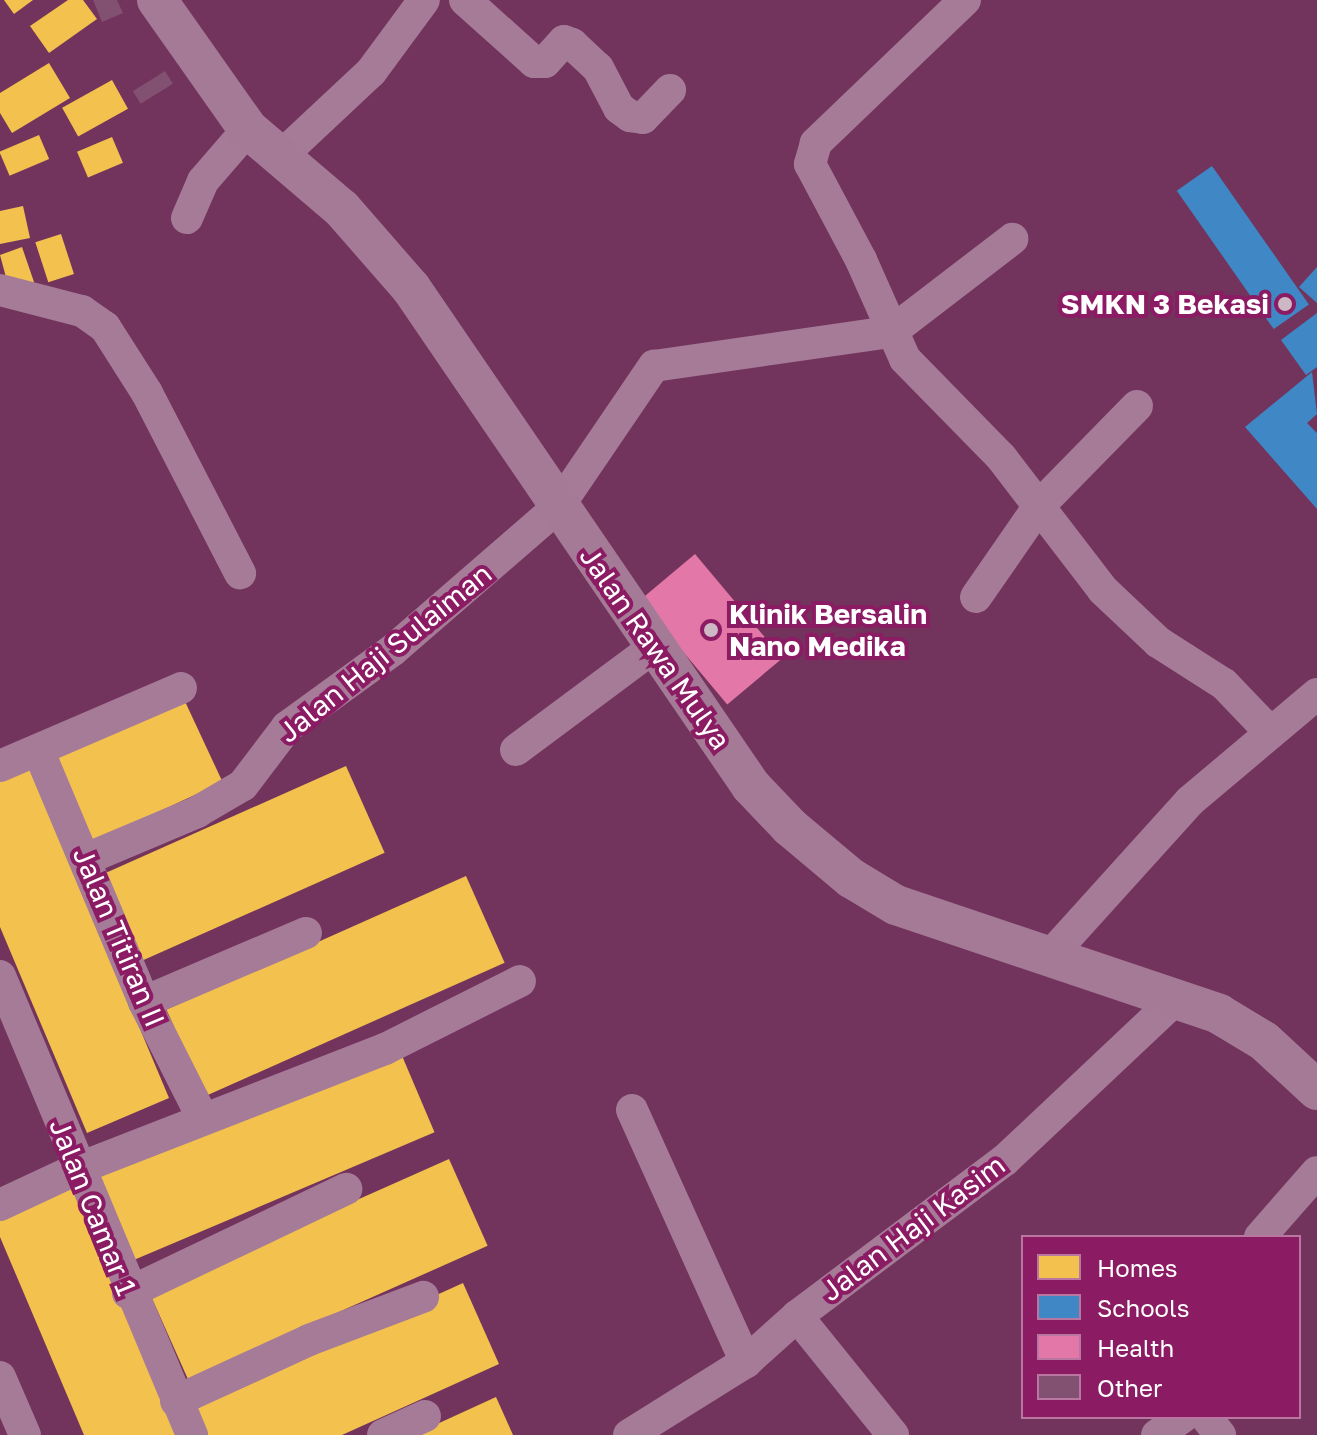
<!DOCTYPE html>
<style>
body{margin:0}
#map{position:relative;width:1317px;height:1435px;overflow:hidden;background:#72345c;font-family:"Golos Text",sans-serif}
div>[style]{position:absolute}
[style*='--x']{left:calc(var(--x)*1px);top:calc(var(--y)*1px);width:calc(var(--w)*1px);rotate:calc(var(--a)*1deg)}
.homes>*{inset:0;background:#f2c14e;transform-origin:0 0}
.schools>*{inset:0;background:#3f88c5;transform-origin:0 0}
.health>*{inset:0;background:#e377a8;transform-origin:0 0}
.building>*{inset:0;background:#825070;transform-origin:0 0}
.minor>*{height:32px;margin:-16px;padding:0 16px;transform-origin:16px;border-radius:16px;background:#a67b98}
.major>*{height:40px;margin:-20px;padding:0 20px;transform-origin:20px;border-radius:20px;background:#a57a96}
.dots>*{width:22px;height:22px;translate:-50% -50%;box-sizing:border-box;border:4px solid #8b1b63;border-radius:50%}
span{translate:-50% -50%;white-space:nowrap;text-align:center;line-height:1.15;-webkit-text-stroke:8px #8b1b63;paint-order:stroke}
.poi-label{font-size:28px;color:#fff;font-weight:700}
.right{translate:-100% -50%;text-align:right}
.left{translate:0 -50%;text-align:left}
.street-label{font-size:28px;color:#fff}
.legend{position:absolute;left:1021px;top:1235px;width:280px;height:184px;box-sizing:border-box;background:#8b1b63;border:2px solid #b976a1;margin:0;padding:10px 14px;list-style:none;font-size:24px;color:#fff}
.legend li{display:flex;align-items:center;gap:16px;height:40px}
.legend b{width:40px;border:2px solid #b976a1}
</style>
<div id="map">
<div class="homes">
<div style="clip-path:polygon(4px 0,33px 0,14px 14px)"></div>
<div style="clip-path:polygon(68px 0,83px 0,97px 19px,49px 53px,30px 26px)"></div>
<div style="clip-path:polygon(49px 63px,70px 98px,12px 133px,0 113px,0 93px)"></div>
<div style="left:112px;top:80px;width:33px;height:57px;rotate:61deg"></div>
<div style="left:39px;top:135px;width:26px;height:43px;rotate:67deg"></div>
<div style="left:112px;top:137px;width:28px;height:38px;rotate:67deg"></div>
<div style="clip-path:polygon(23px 206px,30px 238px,0 244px,0 211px)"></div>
<div style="left:61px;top:234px;width:42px;height:27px;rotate:72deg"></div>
<div style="clip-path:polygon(22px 247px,34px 282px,10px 292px,0 255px)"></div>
<div style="left:182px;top:695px;width:96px;height:144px;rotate:65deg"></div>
<div style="left:346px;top:766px;width:95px;height:270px;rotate:66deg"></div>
<div style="clip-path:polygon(30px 767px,169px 1098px,87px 1133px,0 927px,0 780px)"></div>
<div style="left:466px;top:876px;width:95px;height:328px;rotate:66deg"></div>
<div style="left:397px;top:1044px;width:96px;height:328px;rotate:67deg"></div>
<div style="left:449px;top:1159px;width:95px;height:328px;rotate:66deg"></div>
<div style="clip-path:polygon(73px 1181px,181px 1435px,84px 1435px,0 1237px,0 1213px)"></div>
<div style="clip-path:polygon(463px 1283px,499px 1364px,342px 1435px,199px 1435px,187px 1408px)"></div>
<div style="clip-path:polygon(496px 1397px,513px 1435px,413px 1435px)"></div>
</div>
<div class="schools">
<div style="left:1212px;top:166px;width:169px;height:43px;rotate:55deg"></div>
<div style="clip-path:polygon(1317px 267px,1317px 303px,1299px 287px)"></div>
<div style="clip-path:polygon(1317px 313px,1317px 367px,1306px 375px,1281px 340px)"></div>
<div style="clip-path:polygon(1312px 372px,1317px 414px,1307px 423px,1317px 433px,1317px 509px,1245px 427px)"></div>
</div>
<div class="health">
<div style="left:695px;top:554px;width:136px;height:72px;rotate:50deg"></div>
</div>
<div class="building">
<div style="clip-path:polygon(93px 0,117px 0,123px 13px,102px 22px)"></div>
<div style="left:165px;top:71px;width:15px;height:38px;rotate:58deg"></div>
</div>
<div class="minor">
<div style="--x:465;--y:0;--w:93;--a:41.9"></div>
<div style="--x:534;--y:62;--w:11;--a:0"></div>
<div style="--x:545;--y:62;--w:28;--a:-48"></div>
<div style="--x:564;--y:41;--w:9;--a:21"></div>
<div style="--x:572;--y:44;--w:35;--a:43"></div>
<div style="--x:598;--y:68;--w:45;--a:62.3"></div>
<div style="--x:619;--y:108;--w:14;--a:36"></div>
<div style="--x:630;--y:116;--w:13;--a:9"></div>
<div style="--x:643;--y:118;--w:39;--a:-46"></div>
<div style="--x:965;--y:0;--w:207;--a:136.2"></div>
<div style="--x:816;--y:143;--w:22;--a:106"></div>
<div style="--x:810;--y:164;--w:109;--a:62"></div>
<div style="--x:861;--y:260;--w:108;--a:66"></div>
<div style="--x:905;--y:359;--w:137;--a:45.6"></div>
<div style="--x:1001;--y:457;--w:168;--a:52.5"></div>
<div style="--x:1103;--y:590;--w:76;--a:43.4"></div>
<div style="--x:1158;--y:642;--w:78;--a:32.5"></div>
<div style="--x:1224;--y:684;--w:65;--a:46.2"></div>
<div style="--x:279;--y:158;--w:126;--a:-43.1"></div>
<div style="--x:371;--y:72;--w:89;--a:-53.6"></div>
<div style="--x:187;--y:218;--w:40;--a:-66.6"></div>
<div style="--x:203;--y:181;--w:69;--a:-49.1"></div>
<div style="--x:0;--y:290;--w:85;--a:14.4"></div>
<div style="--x:82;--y:311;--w:28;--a:35"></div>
<div style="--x:105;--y:327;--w:78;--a:57.5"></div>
<div style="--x:147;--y:393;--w:203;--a:62.7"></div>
<div style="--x:976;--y:597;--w:111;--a:-55.3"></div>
<div style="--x:1039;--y:506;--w:140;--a:-45.6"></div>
<div style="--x:516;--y:750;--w:172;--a:-36.7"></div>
<div style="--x:39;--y:752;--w:271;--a:67.2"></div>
<div style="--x:144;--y:1002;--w:131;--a:63.2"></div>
<div style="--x:0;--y:766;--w:197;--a:-23.3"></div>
<div style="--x:86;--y:859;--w:121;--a:-22.9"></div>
<div style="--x:197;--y:812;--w:53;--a:-30.4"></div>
<div style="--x:243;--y:785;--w:73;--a:-52.8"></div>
<div style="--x:287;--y:727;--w:131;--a:-36"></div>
<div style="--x:393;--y:650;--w:218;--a:-40.9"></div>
<div style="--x:558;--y:507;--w:171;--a:-55.8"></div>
<div style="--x:654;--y:366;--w:239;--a:-8.2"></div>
<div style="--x:891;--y:332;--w:153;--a:-37.5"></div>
<div style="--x:1049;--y:957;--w:210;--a:-47.9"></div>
<div style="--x:1190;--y:801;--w:166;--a:-40.1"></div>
<div style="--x:0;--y:976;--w:498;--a:67.3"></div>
<div style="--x:144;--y:1002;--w:176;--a:-23.1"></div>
<div style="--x:632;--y:1110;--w:277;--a:65.7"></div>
<div style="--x:0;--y:1205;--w:85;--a:-25.1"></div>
<div style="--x:77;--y:1169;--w:331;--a:-21.3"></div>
<div style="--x:385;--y:1049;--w:151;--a:-26.7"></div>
<div style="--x:1260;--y:1237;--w:86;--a:-48.8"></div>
<div style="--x:128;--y:1293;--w:242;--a:-25.5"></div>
<div style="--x:797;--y:1316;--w:153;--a:51.1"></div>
<div style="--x:0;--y:1377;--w:63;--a:66.7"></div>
<div style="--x:176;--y:1401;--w:146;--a:-24.6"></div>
<div style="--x:309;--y:1340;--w:122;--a:-20.7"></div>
<div style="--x:1206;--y:1417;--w:23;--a:52"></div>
<div style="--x:383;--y:1435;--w:46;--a:-24.3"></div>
<div style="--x:629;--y:1435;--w:138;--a:-32"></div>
<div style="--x:746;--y:1362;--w:69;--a:-42"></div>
<div style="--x:797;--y:1316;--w:260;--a:-36.9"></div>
<div style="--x:1005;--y:1160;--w:238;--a:-43.3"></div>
<div style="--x:1157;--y:1435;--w:32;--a:-35"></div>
</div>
<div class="major">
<div style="--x:157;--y:0;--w:158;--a:54.8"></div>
<div style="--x:248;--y:129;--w:123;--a:40.4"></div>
<div style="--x:342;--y:209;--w:105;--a:48.9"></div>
<div style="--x:411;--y:288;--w:603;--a:55.68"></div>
<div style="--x:751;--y:786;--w:57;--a:46.4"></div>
<div style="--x:790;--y:827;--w:80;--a:39.9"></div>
<div style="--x:851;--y:878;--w:52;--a:31"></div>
<div style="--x:896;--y:905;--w:341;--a:18.6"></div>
<div style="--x:1219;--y:1014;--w:52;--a:31"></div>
<div style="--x:1264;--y:1041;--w:72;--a:42.8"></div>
</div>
<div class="dots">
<div style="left:1285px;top:304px;background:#ceb8c6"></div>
<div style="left:711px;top:630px;background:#ceb8c6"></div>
</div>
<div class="poi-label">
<span class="right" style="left:1269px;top:304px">SMKN 3 Bekasi</span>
<span class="left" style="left:729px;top:630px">Klinik Bersalin<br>Nano Medika</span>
</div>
<div class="street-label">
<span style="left:655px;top:648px;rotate:55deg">Jalan Rawa Mulya</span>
<span style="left:385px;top:653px;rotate:-39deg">Jalan Haji Sulaiman</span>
<span style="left:119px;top:937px;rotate:67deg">Jalan Titiran II</span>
<span style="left:93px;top:1207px;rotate:68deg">Jalan Camar 1</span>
<span style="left:913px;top:1228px;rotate:-37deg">Jalan Haji Kasim</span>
</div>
<ul class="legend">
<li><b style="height:22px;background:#f2c14e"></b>Homes</li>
<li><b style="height:22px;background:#3f88c5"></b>Schools</li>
<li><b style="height:22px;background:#e377a8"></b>Health</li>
<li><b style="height:22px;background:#825070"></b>Other</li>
</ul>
</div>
